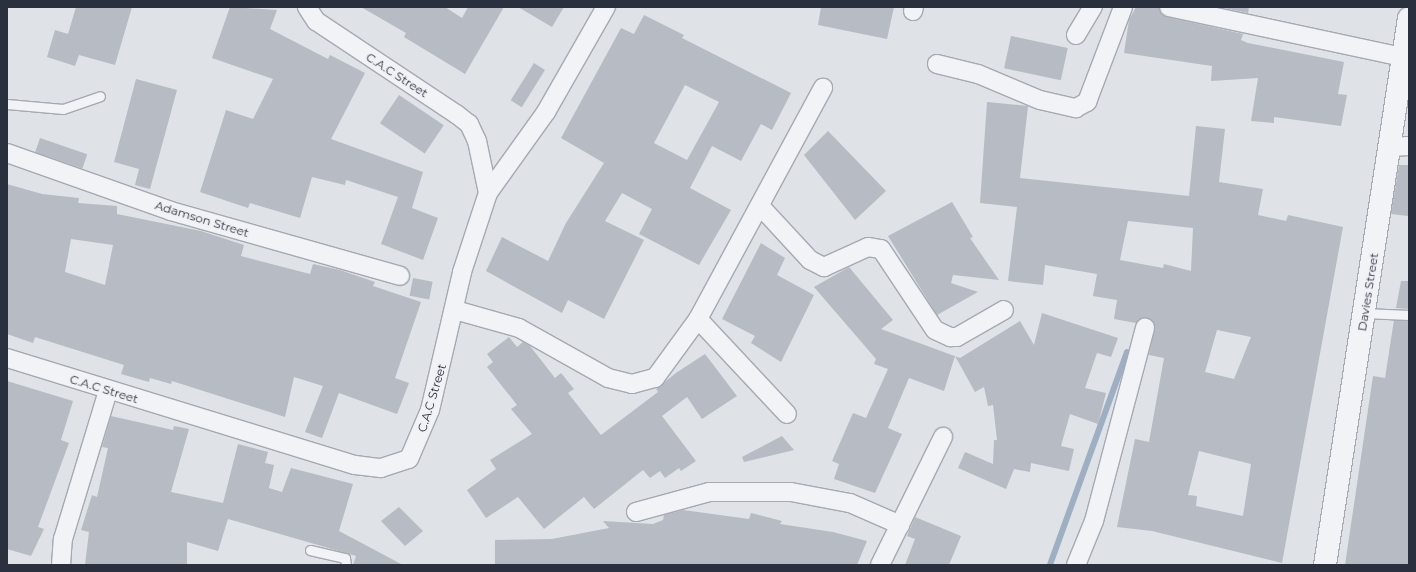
<!DOCTYPE html>
<style>
body{margin:0}
#map{position:relative;width:1416px;height:572px;overflow:hidden;background:#dfe2e7;font-family:Montserrat,sans-serif}
div>[style]{position:absolute}
[style*='--x']{left:calc(var(--x)*1px);top:calc(var(--y)*1px);width:calc(var(--w)*1px);rotate:calc(var(--a)*1deg)}
.stream>*{height:5.5px;margin:-2.75px;padding:0 2.75px;transform-origin:2.75px;border-radius:2.75px;background:#9eafc4}
.building>*{inset:0;background:#b7bbc3;transform-origin:0 0}
.roads{filter:drop-shadow(1px 0 #a5a9b1) drop-shadow(-1px 0 #a5a9b1) drop-shadow(0 1px #a5a9b1) drop-shadow(0 -1px #a5a9b1)}
.service>*{height:9px;margin:-4.5px;padding:0 4.5px;transform-origin:4.5px;border-radius:4.5px;background:#f2f3f6}
.minor>*{height:18px;margin:-9px;padding:0 9px;transform-origin:9px;border-radius:9px;background:#f2f3f6}
.tertiary>*{height:22px;margin:-11px;padding:0 11px;transform-origin:11px;border-radius:11px;background:#f2f3f6}
span{translate:-50% -50%;white-space:nowrap;text-align:center;line-height:1.15;-webkit-text-stroke:4px #eff1f5;paint-order:stroke}
.street-label{font-size:12px;color:#2a303d}
.frame{position:absolute;inset:0;border:8px solid #2a303d;pointer-events:none}
</style>
<div id="map">
<div class="stream">
<div style="--x:1050;--y:565;--w:226;--a:-70.1"></div>
</div>
<div class="building">
<div style="clip-path:polygon(76px 7px,132px 7px,115px 65px,79px 55px,75px 66px,47px 57px,55px 30px,68px 34px)"></div>
<div style="clip-path:polygon(230px 7px,277px 10px,270px 29px,328px 59px,330px 55px,365px 73px,331px 139px,423px 172px,412px 208px,438px 218px,423px 260px,381px 244px,398px 197px,346px 180px,345px 185px,312px 177px,300px 218px,250px 203px,248px 208px,200px 192px,226px 110px,253px 119px,273px 79px,212px 58px)"></div>
<div style="clip-path:polygon(361px 7px,445px 7px,462px 18px,468px 7px,504px 7px,465px 74px,404px 37px,406px 33px)"></div>
<div style="clip-path:polygon(518px 7px,564px 7px,552px 27px)"></div>
<div style="clip-path:polygon(821px 7px,894px 7px,887px 39px,818px 25px)"></div>
<div style="clip-path:polygon(1136px 7px,1159px 7px,1167px 17px,1243px 34px,1241px 40px,1248px 43px,1344px 62px,1338px 94px,1347px 95px,1341px 126px,1274px 117px,1274px 123px,1251px 121px,1258px 78px,1211px 81px,1212px 66px,1124px 53px,1129px 20px)"></div>
<div style="clip-path:polygon(1219px 7px,1249px 7px,1248px 13px)"></div>
<div style="clip-path:polygon(evenodd,644px 15px,684px 35px,682px 38px,791px 93px,772px 130px,761px 124px,741px 161px,712px 146px,690px 188px,731px 210px,699px 265px,639px 234px,652px 209px,622px 193px,605px 221px,644px 240px,604px 319px,568px 300px,562px 313px,486px 271px,502px 237px,548px 261px,566px 223px,604px 163px,561px 138px,621px 28px,634px 34px,644px 15px,685px 85px,719px 102px,687px 160px,654px 143px,685px 85px)"></div>
<div style="left:1011px;top:36px;width:58px;height:33px;rotate:12deg"></div>
<div style="left:534px;top:63px;width:13px;height:44px;rotate:32deg"></div>
<div style="clip-path:polygon(136px 79px,177px 90px,150px 189px,135px 185px,139px 169px,114px 162px)"></div>
<div style="left:399px;top:95px;width:54px;height:34px;rotate:34deg"></div>
<div style="clip-path:polygon(evenodd,987px 102px,1028px 106px,1020px 178px,1189px 196px,1196px 126px,1225px 129px,1219px 182px,1263px 189px,1258px 215px,1286px 221px,1288px 215px,1343px 227px,1282px 563px,1152px 531px,1117px 527px,1135px 439px,1149px 442px,1164px 358px,1149px 355px,1155px 325px,1147px 318px,1136px 323px,1114px 319px,1117px 300px,1093px 296px,1097px 274px,1045px 265px,1043px 285px,1008px 281px,1017px 207px,980px 203px,987px 102px,1128px 221px,1193px 228px,1191px 271px,1164px 264px,1163px 268px,1120px 260px,1128px 221px,987px 102px,1217px 330px,1251px 337px,1234px 379px,1205px 372px,1217px 330px,987px 102px,1199px 451px,1251px 464px,1243px 516px,1196px 506px,1197px 496px,1188px 495px,1199px 451px)"></div>
<div style="clip-path:polygon(828px 131px,886px 191px,855px 220px,804px 155px)"></div>
<div style="left:40px;top:138px;width:50px;height:15px;rotate:19deg"></div>
<div style="clip-path:polygon(1399px 165px,1409px 165px,1408px 216px,1391px 214px)"></div>
<div style="clip-path:polygon(evenodd,7px 184px,42px 194px,79px 198px,78px 203px,117px 206px,117px 214px,201px 231px,244px 245px,241px 256px,310px 274px,313px 264px,340px 270px,375px 282px,373px 286px,421px 302px,395px 378px,409px 383px,397px 414px,339px 393px,322px 438px,305px 432px,323px 386px,294px 377px,285px 417px,172px 381px,171px 384px,150px 378px,149px 382px,121px 374px,124px 365px,35px 337px,33px 343px,7px 334px,7px 184px,71px 239px,113px 245px,105px 285px,65px 272px,71px 239px)"></div>
<div style="clip-path:polygon(952px 202px,973px 237px,970px 238px,999px 280px,953px 275px,951px 283px,978px 292px,937px 315px,888px 236px)"></div>
<div style="clip-path:polygon(761px 243px,785px 258px,777px 275px,814px 295px,781px 362px,751px 343px,755px 336px,722px 319px)"></div>
<div style="clip-path:polygon(849px 267px,893px 320px,881px 329px,960px 358px,1020px 321px,1034px 345px,1042px 313px,1118px 338px,1111px 357px,1097px 353px,1085px 388px,1106px 393px,1098px 424px,1070px 414px,1061px 446px,1074px 449px,1069px 471px,1031px 463px,1030px 472px,1014px 469px,1006px 489px,958px 468px,965px 452px,993px 464px,994px 440px,997px 440px,993px 405px,988px 406px,984px 387px,975px 392px,955px 356px,944px 391px,909px 378px,888px 428px,902px 434px,875px 493px,834px 479px,839px 464px,832px 461px,853px 413px,866px 418px,888px 369px,874px 364px,876px 359px,814px 287px)"></div>
<div style="left:413px;top:278px;width:20px;height:18px;rotate:11deg"></div>
<div style="clip-path:polygon(1401px 281px,1409px 281px,1409px 309px,1396px 308px)"></div>
<div style="clip-path:polygon(1394px 320px,1409px 321px,1409px 565px,1345px 565px,1373px 376px,1385px 378px)"></div>
<div style="clip-path:polygon(509px 337px,517px 347px,523px 342px,530px 346px,555px 378px,561px 373px,574px 389px,568px 393px,601px 435px,658px 392px,656px 389px,676px 373px,705px 354px,737px 396px,702px 419px,687px 397px,662px 416px,696px 461px,681px 471px,679px 468px,665px 478px,660px 471px,650px 478px,643px 470px,594px 509px,584px 497px,544px 529px,518px 497px,486px 518px,467px 490px,496px 469px,490px 460px,532px 434px,511px 409px,517px 405px,487px 367px,493px 362px,487px 354px)"></div>
<div style="clip-path:polygon(7px 381px,73px 401px,61px 440px,69px 443px,38px 527px,44px 529px,31px 556px,7px 549px)"></div>
<div style="clip-path:polygon(111px 416px,173px 430px,174px 426px,189px 429px,171px 492px,223px 503px,238px 444px,268px 452px,265px 463px,274px 465px,269px 488px,282px 492px,291px 468px,353px 484px,339px 531px,403px 565px,353px 565px,356px 556px,228px 519px,218px 551px,187px 542px,187px 565px,85px 565px,89px 532px,81px 530px,92px 495px,97px 497px,108px 448px,102px 447px)"></div>
<div style="clip-path:polygon(782px 436px,794px 450px,744px 462px,742px 457px)"></div>
<div style="clip-path:polygon(399px 507px,423px 531px,405px 546px,381px 521px)"></div>
<div style="clip-path:polygon(683px 510px,749px 519px,751px 513px,782px 521px,780px 524px,833px 532px,867px 541px,857px 565px,495px 564px,495px 540px,552px 539px,609px 528px,603px 521px,653px 524px,663px 520px,664px 515px)"></div>
<div style="clip-path:polygon(915px 517px,961px 536px,949px 565px,905px 565px,915px 539px,907px 536px)"></div>
</div>
<div class="roads">
<div class="service">
<div style="--x:7;--y:104;--w:56;--a:5.1"></div>
<div style="--x:63;--y:109;--w:39;--a:-19"></div>
<div style="--x:1364;--y:313;--w:45;--a:2.5"></div>
<div style="--x:310;--y:550;--w:36;--a:13"></div>
<div style="--x:345;--y:558;--w:7;--a:82"></div>
</div>
<div class="minor">
<div style="--x:1169;--y:7;--w:238;--a:12.1"></div>
<div style="--x:913;--y:11;--w:4;--a:-76"></div>
<div style="--x:1076;--y:35;--w:33;--a:-59"></div>
<div style="--x:937;--y:64;--w:42;--a:13.7"></div>
<div style="--x:978;--y:74;--w:67;--a:22.8"></div>
<div style="--x:1040;--y:100;--w:37;--a:13"></div>
<div style="--x:1076;--y:108;--w:13;--a:-29"></div>
<div style="--x:1087;--y:102;--w:102;--a:-69.2"></div>
<div style="--x:1389;--y:147;--w:20;--a:-3"></div>
<div style="--x:7;--y:153;--w:174;--a:19.5"></div>
<div style="--x:171;--y:211;--w:238;--a:15.8"></div>
<div style="--x:488;--y:193;--w:100;--a:-54.4"></div>
<div style="--x:546;--y:112;--w:121;--a:-60.3"></div>
<div style="--x:761;--y:207;--w:72;--a:47.2"></div>
<div style="--x:810;--y:260;--w:16;--a:27"></div>
<div style="--x:824;--y:267;--w:48;--a:-24.4"></div>
<div style="--x:868;--y:247;--w:13;--a:9"></div>
<div style="--x:881;--y:249;--w:97;--a:56.3"></div>
<div style="--x:935;--y:330;--w:17;--a:25"></div>
<div style="--x:950;--y:337;--w:7;--a:0"></div>
<div style="--x:957;--y:337;--w:54;--a:-29.9"></div>
<div style="--x:455;--y:310;--w:66;--a:15.7"></div>
<div style="--x:519;--y:328;--w:102;--a:29.3"></div>
<div style="--x:608;--y:378;--w:25;--a:14"></div>
<div style="--x:632;--y:384;--w:24;--a:-15"></div>
<div style="--x:655;--y:378;--w:73;--a:-53.9"></div>
<div style="--x:698;--y:319;--w:263;--a:-61.6"></div>
<div style="--x:698;--y:319;--w:130;--a:46.9"></div>
<div style="--x:7;--y:358;--w:364;--a:17.1"></div>
<div style="--x:355;--y:465;--w:26;--a:7"></div>
<div style="--x:381;--y:468;--w:29;--a:-18"></div>
<div style="--x:409;--y:459;--w:53;--a:-66.8"></div>
<div style="--x:430;--y:410;--w:142;--a:-76.9"></div>
<div style="--x:462;--y:272;--w:83;--a:-71.8"></div>
<div style="--x:488;--y:193;--w:53;--a:-101.9"></div>
<div style="--x:477;--y:141;--w:19;--a:-115"></div>
<div style="--x:469;--y:124;--w:16;--a:-142"></div>
<div style="--x:456;--y:114;--w:168;--a:-146.4"></div>
<div style="--x:316;--y:21;--w:17;--a:-123"></div>
<div style="--x:636;--y:512;--w:76;--a:-15.3"></div>
<div style="--x:709;--y:492;--w:82;--a:0"></div>
<div style="--x:791;--y:492;--w:60;--a:10.6"></div>
<div style="--x:850;--y:503;--w:55;--a:23.7"></div>
<div style="--x:61;--y:565;--w:26;--a:-86"></div>
<div style="--x:63;--y:539;--w:155;--a:-73.1"></div>
<div style="--x:880;--y:565;--w:143;--a:-63.8"></div>
<div style="--x:1076;--y:565;--w:48;--a:-67.8"></div>
<div style="--x:1094;--y:521;--w:200;--a:-75.2"></div>
</div>
<div class="tertiary">
<div style="--x:1325;--y:565;--w:553;--a:-81.27"></div>
</div>
</div>
<div class="street-label">
<span style="left:397px;top:75px;rotate:33deg">C.A.C Street</span>
<span style="left:202px;top:219px;rotate:17deg">Adamson Street</span>
<span style="left:1368px;top:292px;rotate:-81deg">Davies Street</span>
<span style="left:104px;top:389px;rotate:17deg">C.A.C Street</span>
<span style="left:432px;top:398px;rotate:-73deg">C.A.C Street</span>
</div>
<div class="frame"></div>
</div>
